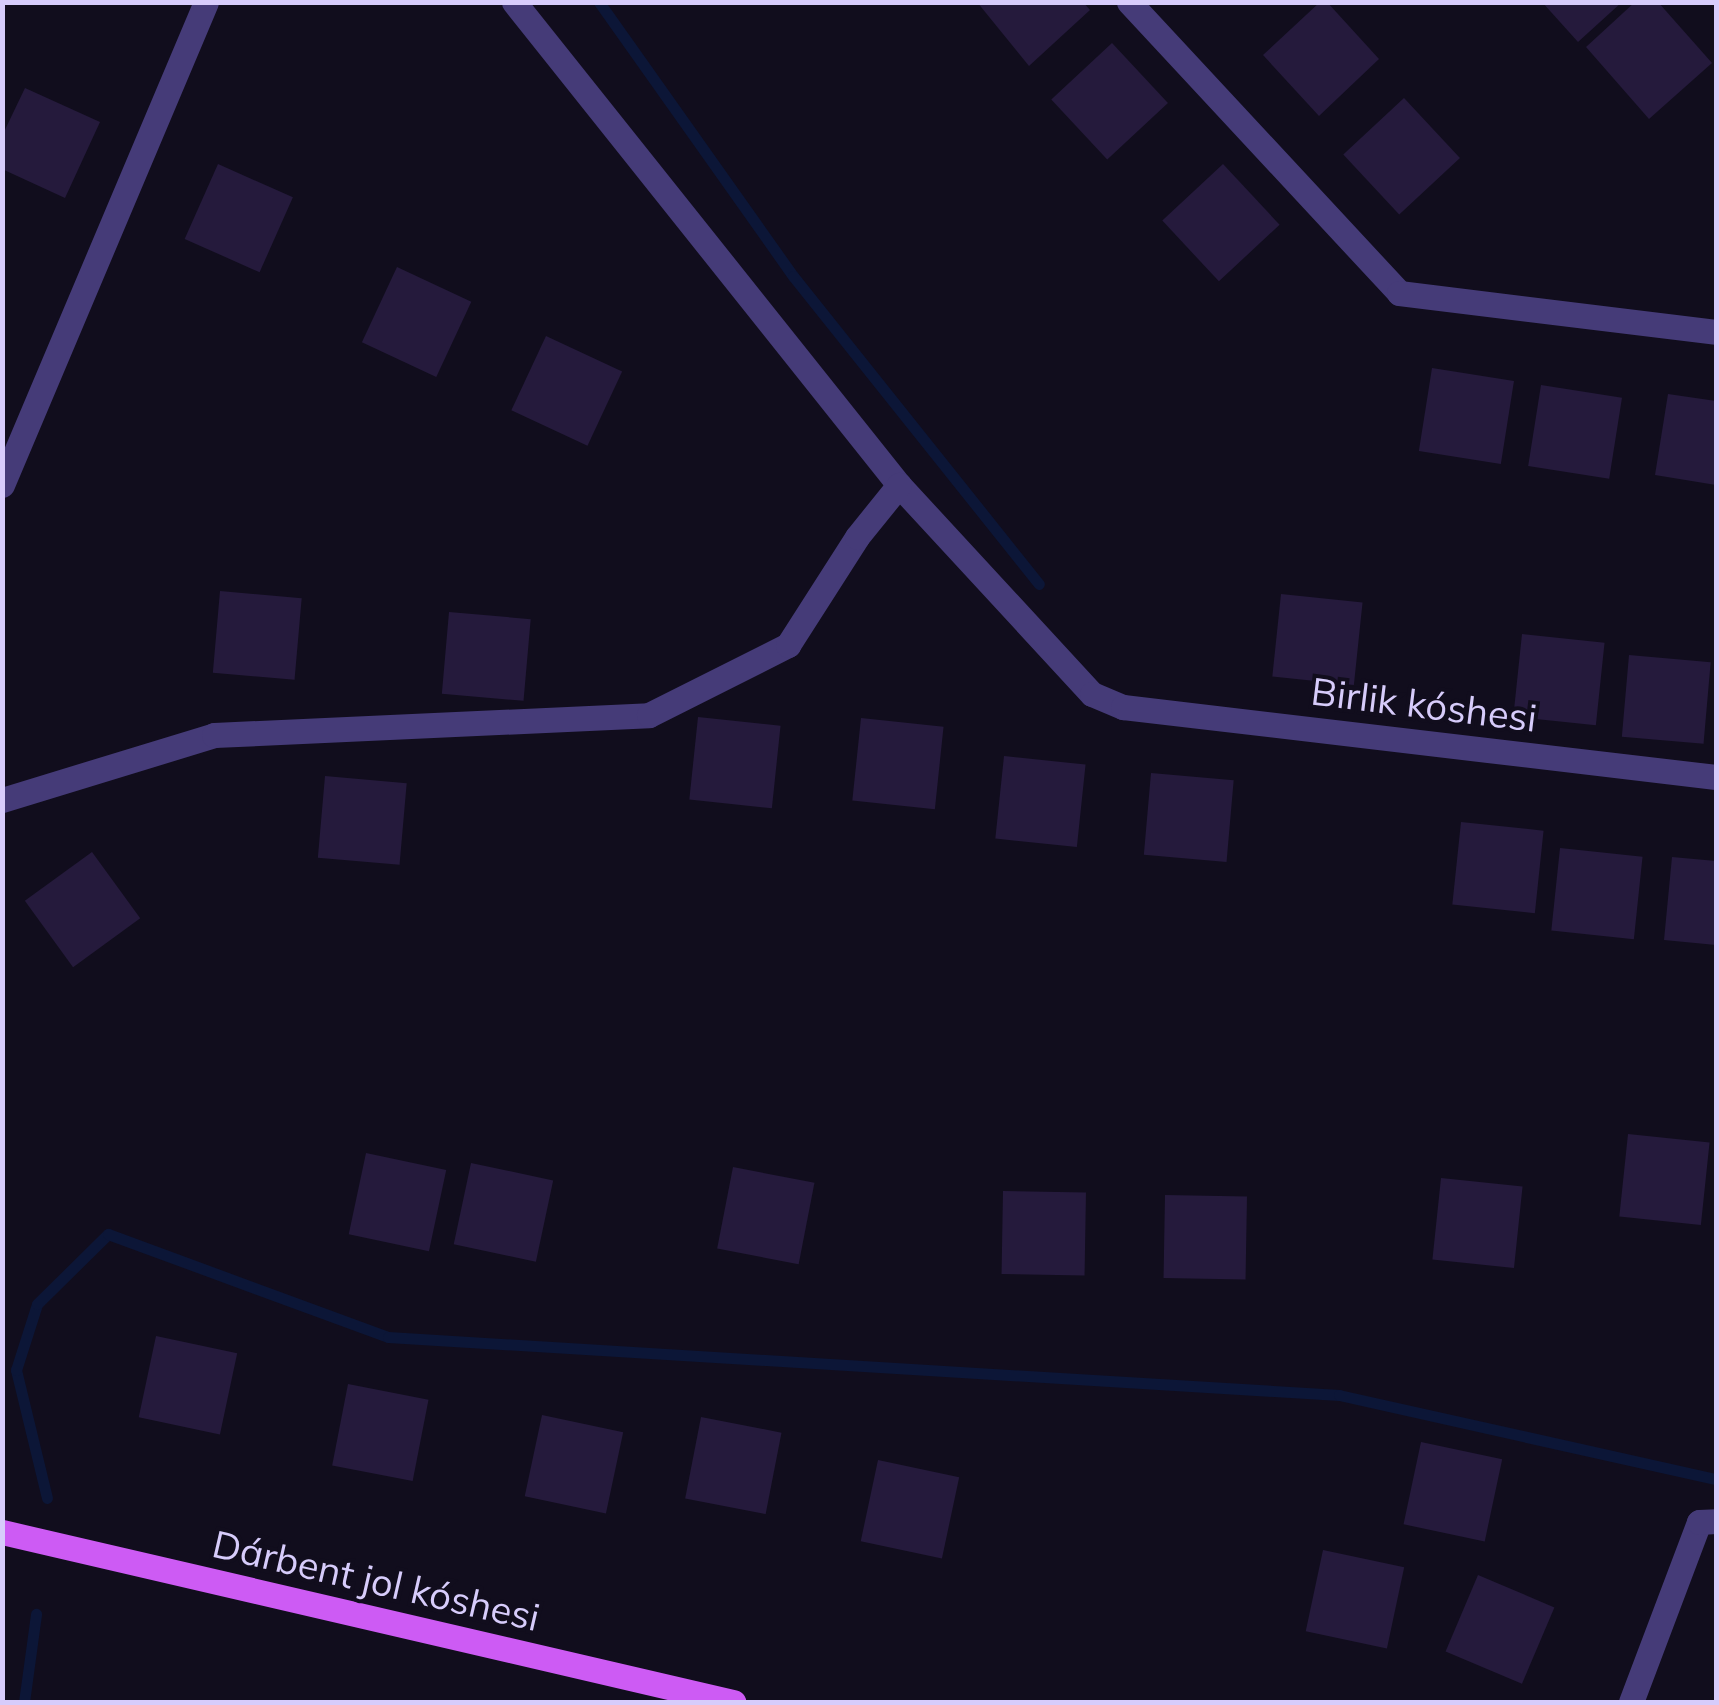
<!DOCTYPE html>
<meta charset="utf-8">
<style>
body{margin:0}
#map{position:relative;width:1719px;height:1705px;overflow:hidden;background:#110d1d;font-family:Mulish,sans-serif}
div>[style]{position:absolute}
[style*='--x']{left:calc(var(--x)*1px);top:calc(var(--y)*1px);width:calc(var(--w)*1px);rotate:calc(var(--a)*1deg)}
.stream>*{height:11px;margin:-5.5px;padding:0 5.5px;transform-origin:5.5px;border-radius:5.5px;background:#0c1637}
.building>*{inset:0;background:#251a3c;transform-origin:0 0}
.minor>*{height:25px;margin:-12.5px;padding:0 12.5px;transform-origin:12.5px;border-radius:12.5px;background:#453b78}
.major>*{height:25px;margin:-12.5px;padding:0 12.5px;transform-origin:12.5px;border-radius:12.5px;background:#cd5bf4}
span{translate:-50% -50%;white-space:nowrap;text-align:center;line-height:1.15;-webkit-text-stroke:8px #110d1d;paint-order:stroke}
.street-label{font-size:38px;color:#d7ccfb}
.frame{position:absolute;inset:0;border:5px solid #d7ccfb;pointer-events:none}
</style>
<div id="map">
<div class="stream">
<div style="--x:599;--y:2;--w:336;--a:54.7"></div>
<div style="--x:793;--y:276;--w:394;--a:51.4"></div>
<div style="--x:47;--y:1498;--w:132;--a:-103.6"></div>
<div style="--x:16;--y:1370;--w:69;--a:-72.3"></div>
<div style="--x:37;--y:1304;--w:100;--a:-44.6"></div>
<div style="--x:108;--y:1234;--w:298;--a:20.2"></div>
<div style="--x:388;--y:1337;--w:953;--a:3.49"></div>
<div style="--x:1339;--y:1395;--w:386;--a:12.6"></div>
<div style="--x:24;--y:1702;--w:89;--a:-82.2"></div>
</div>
<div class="building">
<div style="clip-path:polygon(977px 2px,1083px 2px,1090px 10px,1029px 66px)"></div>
<div style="clip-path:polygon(1320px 2px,1327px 2px,1379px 59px,1319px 116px,1263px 55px)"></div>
<div style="clip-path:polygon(1542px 2px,1622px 2px,1578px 42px)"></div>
<div style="clip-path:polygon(1635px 2px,1658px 2px,1712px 63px,1649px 119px,1586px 47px)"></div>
<div style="left:1112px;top:43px;width:82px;height:83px;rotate:47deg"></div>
<div style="clip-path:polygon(25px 88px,100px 122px,65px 198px,2px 169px,2px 136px)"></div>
<div style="left:1404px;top:98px;width:82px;height:83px;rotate:47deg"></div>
<div style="left:218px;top:164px;width:82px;height:82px;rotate:24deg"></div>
<div style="left:1223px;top:164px;width:83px;height:83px;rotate:47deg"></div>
<div style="left:397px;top:267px;width:82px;height:83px;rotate:25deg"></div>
<div style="left:546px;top:336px;width:84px;height:82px;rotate:25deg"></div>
<div style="left:1432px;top:368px;width:83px;height:84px;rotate:9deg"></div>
<div style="left:1541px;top:385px;width:82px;height:82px;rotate:9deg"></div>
<div style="clip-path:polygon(1668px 394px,1716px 401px,1716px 485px,1655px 475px)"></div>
<div style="left:220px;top:591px;width:82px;height:82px;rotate:5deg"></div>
<div style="left:1281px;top:594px;width:82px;height:83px;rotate:6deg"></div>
<div style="left:449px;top:612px;width:82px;height:82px;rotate:5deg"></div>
<div style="left:1522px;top:634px;width:83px;height:83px;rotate:6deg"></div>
<div style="left:1629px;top:655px;width:82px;height:82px;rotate:5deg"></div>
<div style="left:698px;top:717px;width:83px;height:83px;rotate:6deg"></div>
<div style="left:861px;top:718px;width:83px;height:83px;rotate:6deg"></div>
<div style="left:1004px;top:756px;width:82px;height:83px;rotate:6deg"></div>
<div style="left:1151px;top:773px;width:83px;height:82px;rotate:5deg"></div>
<div style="left:325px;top:776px;width:82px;height:82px;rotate:5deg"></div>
<div style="left:1461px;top:822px;width:83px;height:83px;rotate:6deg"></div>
<div style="left:1560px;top:848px;width:83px;height:83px;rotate:6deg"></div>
<div style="left:92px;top:852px;width:82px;height:83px;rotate:54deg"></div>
<div style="clip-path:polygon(1672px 857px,1716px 861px,1716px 945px,1664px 940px)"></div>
<div style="left:1628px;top:1134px;width:82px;height:83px;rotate:6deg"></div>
<div style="left:366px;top:1153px;width:82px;height:83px;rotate:12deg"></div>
<div style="left:471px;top:1163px;width:84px;height:83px;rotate:12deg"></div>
<div style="left:733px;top:1167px;width:83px;height:83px;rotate:11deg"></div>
<div style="left:1441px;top:1178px;width:82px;height:82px;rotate:6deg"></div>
<div style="left:1003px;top:1191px;width:83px;height:83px;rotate:1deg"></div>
<div style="left:1165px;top:1195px;width:82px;height:83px;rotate:1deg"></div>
<div style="left:156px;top:1336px;width:83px;height:83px;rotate:12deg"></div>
<div style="left:348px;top:1384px;width:82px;height:83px;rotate:11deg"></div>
<div style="left:542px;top:1415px;width:83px;height:83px;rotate:12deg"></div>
<div style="left:701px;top:1417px;width:82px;height:83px;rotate:11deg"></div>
<div style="left:1421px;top:1442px;width:83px;height:84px;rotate:12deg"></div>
<div style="left:878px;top:1460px;width:83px;height:83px;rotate:12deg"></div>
<div style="left:1323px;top:1550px;width:83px;height:83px;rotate:12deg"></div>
<div style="left:1478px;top:1575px;width:83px;height:83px;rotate:23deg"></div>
</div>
<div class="minor">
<div style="--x:514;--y:2;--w:618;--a:51.44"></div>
<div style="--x:899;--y:485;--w:284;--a:47.3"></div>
<div style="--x:1092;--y:694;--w:34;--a:23"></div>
<div style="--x:1123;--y:707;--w:597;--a:6.73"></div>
<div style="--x:1129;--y:2;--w:397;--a:47.1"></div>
<div style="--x:1399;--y:293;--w:319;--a:7"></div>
<div style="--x:2;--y:485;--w:524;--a:-67.1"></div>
<div style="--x:2;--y:800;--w:222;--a:-17"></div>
<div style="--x:214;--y:735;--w:435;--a:-2.6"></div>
<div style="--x:649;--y:715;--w:156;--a:-26.7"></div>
<div style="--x:788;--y:645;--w:128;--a:-57.4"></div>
<div style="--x:857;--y:537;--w:67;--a:-51.1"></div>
<div style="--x:1631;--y:1702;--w:192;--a:-69.3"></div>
<div style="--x:1699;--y:1522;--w:17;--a:-3"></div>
</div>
<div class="major">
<div style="--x:2;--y:1532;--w:751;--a:13.09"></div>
</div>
<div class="street-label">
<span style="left:1424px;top:705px;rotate:7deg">Birlik kóshesi</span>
<span style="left:376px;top:1581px;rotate:13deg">Dárbent jol kóshesi</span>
</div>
<div class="frame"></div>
</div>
